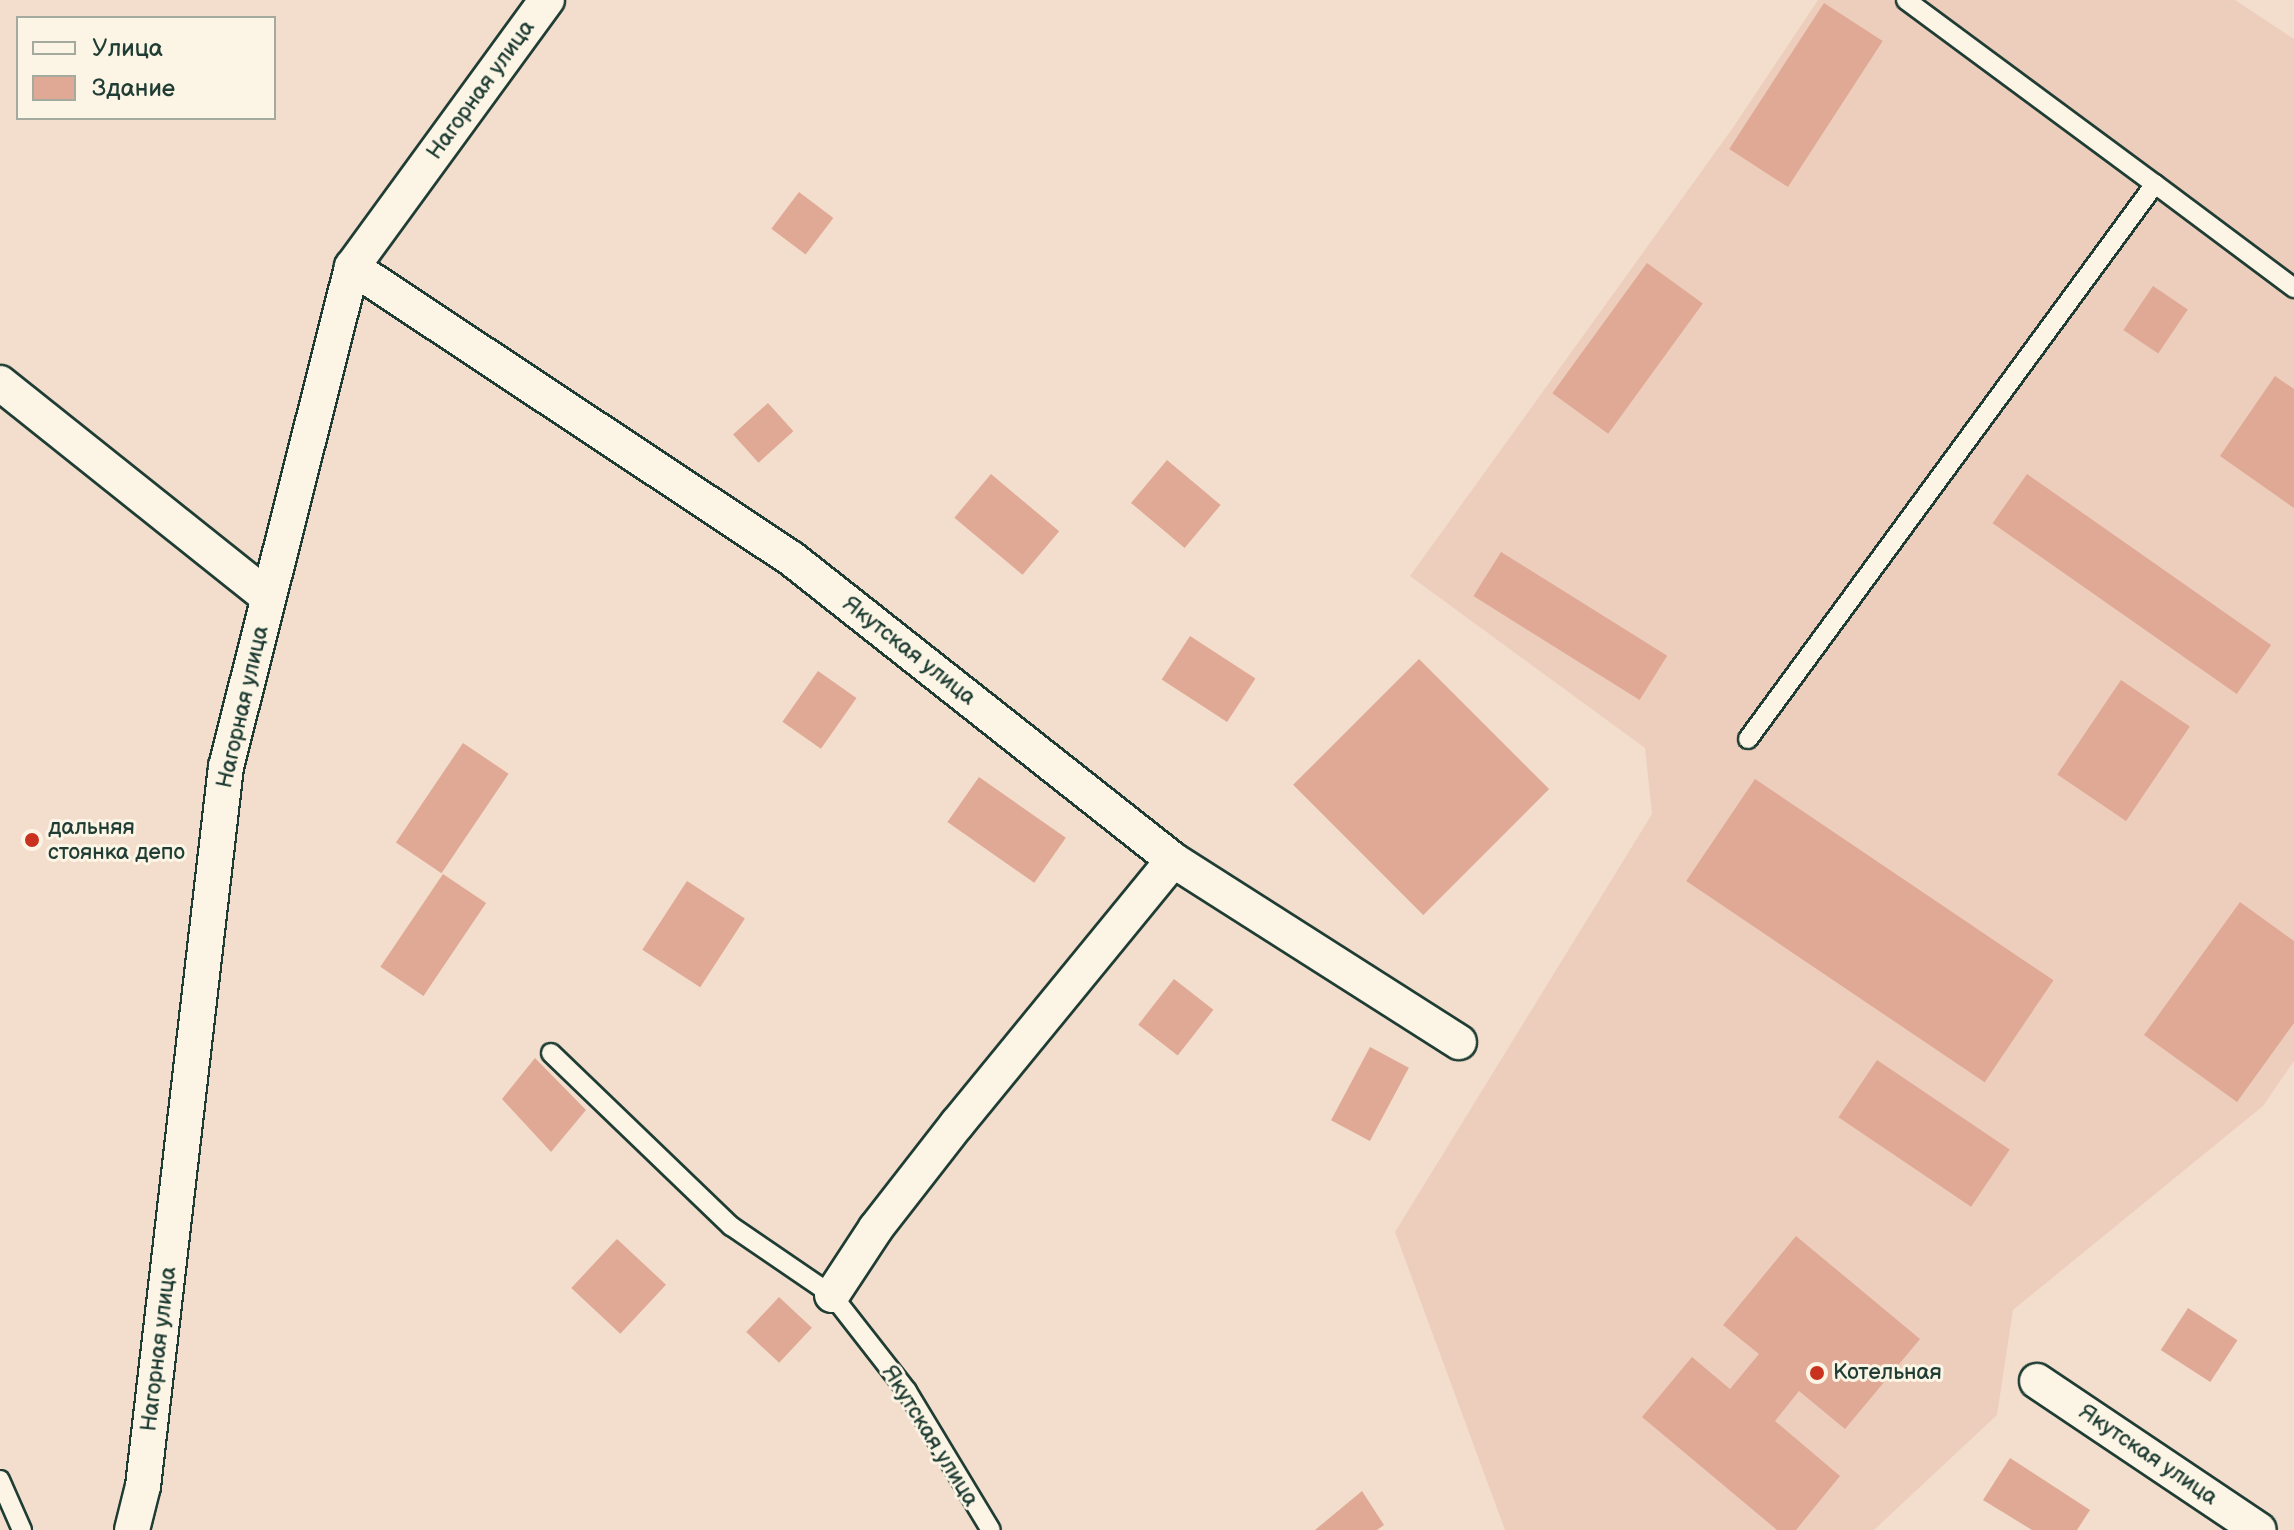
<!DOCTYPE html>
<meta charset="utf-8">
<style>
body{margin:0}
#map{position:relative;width:2294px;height:1530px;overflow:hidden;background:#f3decd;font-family:"Balsamiq Sans",sans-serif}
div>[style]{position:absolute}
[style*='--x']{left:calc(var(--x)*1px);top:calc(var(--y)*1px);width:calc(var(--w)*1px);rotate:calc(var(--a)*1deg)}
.built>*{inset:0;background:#edcebc}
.building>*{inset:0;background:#dfa995;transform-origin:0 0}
.roads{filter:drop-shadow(2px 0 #1f3d34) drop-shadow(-2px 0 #1f3d34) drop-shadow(0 2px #1f3d34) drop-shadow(0 -2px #1f3d34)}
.service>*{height:18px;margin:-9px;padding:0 9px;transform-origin:9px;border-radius:9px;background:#fcf5e5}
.minor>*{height:34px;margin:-17px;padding:0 17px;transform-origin:17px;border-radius:17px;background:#fcf5e5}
.dots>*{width:22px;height:22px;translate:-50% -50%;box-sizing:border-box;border:4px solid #fcf5e5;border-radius:50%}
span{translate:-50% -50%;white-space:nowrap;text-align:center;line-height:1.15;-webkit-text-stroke:6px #fcf5e5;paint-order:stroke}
.street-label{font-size:22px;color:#1f3d34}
.poi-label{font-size:22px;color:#1f3d34}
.left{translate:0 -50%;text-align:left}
.legend{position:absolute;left:16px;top:16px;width:260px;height:104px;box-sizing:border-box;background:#fcf5e5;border:2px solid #a4ab9e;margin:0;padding:10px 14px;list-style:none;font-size:24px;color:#1f3d34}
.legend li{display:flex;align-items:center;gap:16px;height:40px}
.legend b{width:40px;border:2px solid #a4ab9e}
</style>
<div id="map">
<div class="built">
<div style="clip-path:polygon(1818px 0,2235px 0,2294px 39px,2294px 1061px,2263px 1106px,2013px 1310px,1997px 1415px,1874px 1530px,1505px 1530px,1395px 1232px,1652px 814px,1645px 748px,1410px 576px,1732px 129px)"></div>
</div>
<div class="building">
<div style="left:1824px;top:3px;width:70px;height:174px;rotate:33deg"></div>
<div style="left:799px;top:192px;width:43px;height:46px;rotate:37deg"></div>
<div style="left:1647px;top:263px;width:69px;height:161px;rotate:36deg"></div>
<div style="left:2153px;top:286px;width:42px;height:53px;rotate:34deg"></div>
<div style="clip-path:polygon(2275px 376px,2294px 389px,2294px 508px,2220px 456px)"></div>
<div style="left:768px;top:403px;width:38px;height:47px;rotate:48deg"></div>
<div style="left:1167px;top:460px;width:70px;height:56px;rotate:40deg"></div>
<div style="left:991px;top:474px;width:89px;height:57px;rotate:40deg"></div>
<div style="left:2027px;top:474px;width:298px;height:60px;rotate:35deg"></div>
<div style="left:1501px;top:552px;width:196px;height:52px;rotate:32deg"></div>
<div style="left:1190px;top:636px;width:78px;height:52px;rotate:33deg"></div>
<div style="left:1419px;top:659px;width:184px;height:178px;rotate:45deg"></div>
<div style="left:818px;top:671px;width:47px;height:62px;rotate:35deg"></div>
<div style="left:2121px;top:680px;width:83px;height:114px;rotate:34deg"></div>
<div style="left:463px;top:743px;width:55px;height:120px;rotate:34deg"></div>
<div style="left:979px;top:777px;width:106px;height:55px;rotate:35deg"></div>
<div style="left:1755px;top:779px;width:360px;height:123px;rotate:34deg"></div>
<div style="left:443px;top:874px;width:52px;height:112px;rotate:34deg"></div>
<div style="left:687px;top:881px;width:69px;height:82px;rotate:33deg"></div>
<div style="clip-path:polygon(2240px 902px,2294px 941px,2294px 1023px,2237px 1102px,2144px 1035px)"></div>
<div style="left:1174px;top:979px;width:50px;height:58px;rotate:38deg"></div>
<div style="left:1370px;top:1047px;width:44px;height:83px;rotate:28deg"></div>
<div style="clip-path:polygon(535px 1058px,586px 1110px,551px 1152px,502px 1099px)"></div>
<div style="left:1877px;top:1060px;width:160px;height:69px;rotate:34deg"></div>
<div style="clip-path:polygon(1796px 1236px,1920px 1339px,1845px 1429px,1799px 1391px,1775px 1421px,1840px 1476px,1796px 1530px,1777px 1530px,1642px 1417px,1692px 1357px,1730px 1389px,1759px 1354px,1723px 1325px)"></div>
<div style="left:617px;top:1239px;width:67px;height:67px;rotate:43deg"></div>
<div style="left:779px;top:1297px;width:45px;height:48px;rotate:43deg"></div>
<div style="left:2188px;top:1308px;width:59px;height:50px;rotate:33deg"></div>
<div style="clip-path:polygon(2010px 1458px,2090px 1510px,2077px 1530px,2032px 1530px,1983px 1500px)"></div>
<div style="clip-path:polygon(1362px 1491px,1384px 1525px,1377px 1530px,1315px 1530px)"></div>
</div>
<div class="roads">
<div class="service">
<div style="--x:1906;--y:0;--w:310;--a:36.5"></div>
<div style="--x:1748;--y:739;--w:688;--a:-53.75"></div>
<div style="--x:2155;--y:184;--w:174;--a:36.8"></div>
<div style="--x:551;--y:1053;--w:250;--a:43.9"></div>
<div style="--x:731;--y:1226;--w:122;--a:34.3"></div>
<div style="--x:832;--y:1295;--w:122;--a:52"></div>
<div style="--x:907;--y:1391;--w:162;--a:58.9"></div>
<div style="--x:0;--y:1480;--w:55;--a:66.3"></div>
</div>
<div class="minor">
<div style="--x:352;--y:267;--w:528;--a:33.57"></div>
<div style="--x:792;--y:559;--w:486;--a:38.3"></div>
<div style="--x:1173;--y:860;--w:339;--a:32.5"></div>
<div style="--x:0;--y:383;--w:343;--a:38.6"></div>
<div style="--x:832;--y:1295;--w:80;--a:-56.7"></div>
<div style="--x:876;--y:1228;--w:132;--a:-52.1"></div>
<div style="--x:957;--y:1124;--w:341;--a:-50.7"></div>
<div style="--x:2037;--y:1381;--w:267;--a:33.9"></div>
<div style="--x:132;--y:1530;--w:45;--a:-76"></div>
<div style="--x:143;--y:1486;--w:724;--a:-83.42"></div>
<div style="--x:226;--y:767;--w:516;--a:-75.86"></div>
<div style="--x:352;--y:267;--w:331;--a:-53.9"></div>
</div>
</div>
<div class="dots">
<div style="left:32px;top:840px;background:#c8321e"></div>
<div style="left:1817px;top:1373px;background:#c8321e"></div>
</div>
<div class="street-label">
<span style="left:481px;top:90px;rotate:-54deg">Нагорная улица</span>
<span style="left:909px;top:651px;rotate:38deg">Якутская улица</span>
<span style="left:243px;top:707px;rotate:-77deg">Нагорная улица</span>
<span style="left:159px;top:1349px;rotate:-83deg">Нагорная улица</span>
<span style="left:930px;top:1436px;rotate:58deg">Якутская улица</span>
<span style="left:2148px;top:1455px;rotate:34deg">Якутская улица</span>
</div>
<div class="poi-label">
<span class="left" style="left:48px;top:840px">дальняя<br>стоянка депо</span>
<span class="left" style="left:1833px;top:1373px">Котельная</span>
</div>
<ul class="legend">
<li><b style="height:10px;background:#fcf5e5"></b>Улица</li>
<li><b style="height:22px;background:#dfa995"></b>Здание</li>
</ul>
</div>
